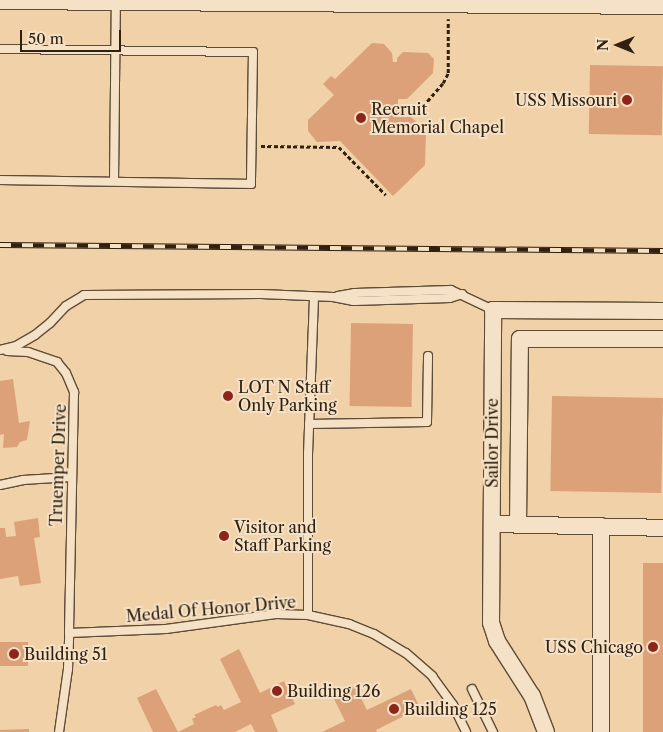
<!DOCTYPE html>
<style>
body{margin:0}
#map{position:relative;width:663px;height:732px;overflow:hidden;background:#f0d1a8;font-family:"Libre Caslon Text",serif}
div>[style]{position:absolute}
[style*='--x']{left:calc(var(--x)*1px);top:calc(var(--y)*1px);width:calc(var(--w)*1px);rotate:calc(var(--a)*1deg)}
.building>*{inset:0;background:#dca179;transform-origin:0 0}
.path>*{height:2.5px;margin-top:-1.25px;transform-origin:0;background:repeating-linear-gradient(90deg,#2f200f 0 4px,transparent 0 6.5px)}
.roads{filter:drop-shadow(1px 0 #5f4c35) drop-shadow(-1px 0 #5f4c35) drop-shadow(0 1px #5f4c35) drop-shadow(0 -1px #5f4c35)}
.lane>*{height:8px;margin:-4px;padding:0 4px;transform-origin:4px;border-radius:4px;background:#f5e1c6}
.street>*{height:16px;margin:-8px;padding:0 8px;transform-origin:8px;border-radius:8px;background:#f5e1c6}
.rail>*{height:5.5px;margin-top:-2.75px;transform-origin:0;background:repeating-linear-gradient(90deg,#f5e1c6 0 11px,#2f200f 0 22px);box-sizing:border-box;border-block:1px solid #2f200f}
.dots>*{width:14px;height:14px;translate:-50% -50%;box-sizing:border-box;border:2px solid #f5e1c6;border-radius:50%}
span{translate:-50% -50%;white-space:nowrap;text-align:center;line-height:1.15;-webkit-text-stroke:4px #f5e1c6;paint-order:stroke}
.poi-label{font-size:16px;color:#2f200f}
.right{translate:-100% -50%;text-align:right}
.left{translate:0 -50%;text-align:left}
.street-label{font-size:16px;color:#2f200f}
.north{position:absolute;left:593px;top:20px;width:50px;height:50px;-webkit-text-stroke:4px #f5e1c6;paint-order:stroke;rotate:270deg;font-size:14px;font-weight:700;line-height:20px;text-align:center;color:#2f200f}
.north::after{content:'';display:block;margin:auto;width:18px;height:22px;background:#2f200f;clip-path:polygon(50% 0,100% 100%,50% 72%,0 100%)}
.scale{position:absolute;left:20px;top:30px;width:101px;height:22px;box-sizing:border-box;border:2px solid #2f200f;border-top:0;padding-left:6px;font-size:15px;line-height:18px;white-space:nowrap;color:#2f200f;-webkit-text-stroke:4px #f5e1c6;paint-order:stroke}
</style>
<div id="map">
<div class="building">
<div style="clip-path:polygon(372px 43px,384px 44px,392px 53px,393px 62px,397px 62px,397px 58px,403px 52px,428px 53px,434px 59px,433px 73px,407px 99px,398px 99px,398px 117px,411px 117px,426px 131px,425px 165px,393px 196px,340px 141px,317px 142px,308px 131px,308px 120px,334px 95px,323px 84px,331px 76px,335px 79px)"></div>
<div style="left:590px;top:65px;width:73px;height:69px;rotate:1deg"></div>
<div style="left:413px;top:324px;width:83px;height:62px;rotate:91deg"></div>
<div style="clip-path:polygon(13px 379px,19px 423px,30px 421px,27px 440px,20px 442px,17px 447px,3px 448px,4px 434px,0 435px,0 381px)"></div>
<div style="left:552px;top:396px;width:111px;height:95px;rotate:1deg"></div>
<div style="clip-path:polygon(38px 518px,40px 537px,34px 538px,41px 583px,20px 586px,18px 576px,0 579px,0 528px,5px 528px,6px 537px,16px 536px,14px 522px)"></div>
<div style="left:643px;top:563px;width:20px;height:169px"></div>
<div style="left:0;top:642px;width:28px;height:24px"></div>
<div style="clip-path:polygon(239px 649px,260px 693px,284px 681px,295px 704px,271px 715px,278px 732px,255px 732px,251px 724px,235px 732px,153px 732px,137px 698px,156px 689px,178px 732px,194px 724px,192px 719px,196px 717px,194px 715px,216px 705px,218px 707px,221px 705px,224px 710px,241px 702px,220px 659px)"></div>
<div style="clip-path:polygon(355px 686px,367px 710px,411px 689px,420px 708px,376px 730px,377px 732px,322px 732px,345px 721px,333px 697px)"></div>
<div style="clip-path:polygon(29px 729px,29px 732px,0 732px,0 730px)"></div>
</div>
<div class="path">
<div style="--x:401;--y:108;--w:22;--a:-5"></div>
<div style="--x:423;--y:106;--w:30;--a:-49"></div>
<div style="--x:443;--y:83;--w:11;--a:-63"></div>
<div style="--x:448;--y:73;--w:54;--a:-90"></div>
<div style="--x:261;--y:146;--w:78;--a:0.7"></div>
<div style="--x:339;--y:147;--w:67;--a:45.6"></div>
</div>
<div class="roads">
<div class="lane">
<div style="--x:0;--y:49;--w:253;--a:0.7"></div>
<div style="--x:253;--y:52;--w:132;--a:90.9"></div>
<div style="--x:251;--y:184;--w:251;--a:-179.1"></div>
<div style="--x:114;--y:180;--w:178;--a:-89.4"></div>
<div style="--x:338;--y:296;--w:17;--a:-10"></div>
<div style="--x:355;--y:293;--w:96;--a:-1.8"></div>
<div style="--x:451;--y:290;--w:47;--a:25.5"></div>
<div style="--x:0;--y:350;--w:16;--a:-14"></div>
<div style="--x:16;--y:346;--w:22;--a:-30"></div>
<div style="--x:35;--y:335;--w:19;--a:-39"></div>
<div style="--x:50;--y:323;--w:23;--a:-47"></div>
<div style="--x:66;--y:306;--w:21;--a:-31"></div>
<div style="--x:84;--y:295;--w:177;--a:-0.3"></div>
<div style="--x:261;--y:294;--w:72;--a:2.4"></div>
<div style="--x:333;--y:297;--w:21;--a:11"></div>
<div style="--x:354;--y:301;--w:96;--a:-1.8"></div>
<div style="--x:450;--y:298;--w:13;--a:-18"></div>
<div style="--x:7;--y:351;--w:21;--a:3"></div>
<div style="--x:28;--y:352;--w:31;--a:19"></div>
<div style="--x:57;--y:362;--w:14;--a:51"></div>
<div style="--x:66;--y:373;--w:21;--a:67"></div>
<div style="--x:74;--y:392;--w:241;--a:91.2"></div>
<div style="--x:309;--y:424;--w:118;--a:-1"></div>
<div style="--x:427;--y:422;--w:66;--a:-89.1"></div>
<div style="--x:0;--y:485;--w:24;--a:-12"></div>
<div style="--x:23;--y:480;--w:48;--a:-3.6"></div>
<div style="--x:308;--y:615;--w:161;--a:-90"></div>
<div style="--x:308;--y:454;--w:157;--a:-87.8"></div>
<div style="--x:472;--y:689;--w:48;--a:64"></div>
<div style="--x:59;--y:732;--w:64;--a:-81.9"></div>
<div style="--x:68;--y:669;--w:36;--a:-88"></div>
<div style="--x:69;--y:633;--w:97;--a:-2.4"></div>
<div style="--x:166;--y:629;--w:111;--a:-7.8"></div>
<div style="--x:276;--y:614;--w:32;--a:2"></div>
<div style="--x:308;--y:615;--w:42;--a:12.4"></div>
<div style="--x:349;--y:624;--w:27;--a:22"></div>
<div style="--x:374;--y:634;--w:37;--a:31"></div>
<div style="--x:406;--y:653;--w:35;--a:41"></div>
<div style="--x:432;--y:676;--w:36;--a:54"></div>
<div style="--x:453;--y:705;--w:30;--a:64"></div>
</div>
<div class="street">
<div style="--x:0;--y:1;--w:663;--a:0.43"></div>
<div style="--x:492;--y:524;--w:171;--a:1.3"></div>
<div style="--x:518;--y:525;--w:186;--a:-89.4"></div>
<div style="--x:520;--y:339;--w:143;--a:0"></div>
<div style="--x:601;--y:526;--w:206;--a:90"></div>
<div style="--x:546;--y:732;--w:39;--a:-111"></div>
<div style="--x:532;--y:696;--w:65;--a:-122.5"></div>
<div style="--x:497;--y:641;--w:19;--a:-108"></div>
<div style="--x:491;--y:623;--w:313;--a:-89.6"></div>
<div style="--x:493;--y:310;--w:170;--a:0.3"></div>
</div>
</div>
<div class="rail">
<div style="--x:0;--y:245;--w:663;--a:0.52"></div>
</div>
<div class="dots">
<div style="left:627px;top:100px;background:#8f2418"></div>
<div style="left:361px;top:118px;background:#8f2418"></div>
<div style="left:228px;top:396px;background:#8f2418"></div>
<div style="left:224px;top:536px;background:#8f2418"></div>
<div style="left:653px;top:647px;background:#8f2418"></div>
<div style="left:14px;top:654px;background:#8f2418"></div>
<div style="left:277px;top:691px;background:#8f2418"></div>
<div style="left:394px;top:709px;background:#8f2418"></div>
</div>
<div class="poi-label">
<span class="right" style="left:617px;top:100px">USS Missouri</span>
<span class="left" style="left:371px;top:118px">Recruit<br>Memorial Chapel</span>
<span class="left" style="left:238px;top:396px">LOT N Staff<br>Only Parking</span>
<span class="left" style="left:234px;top:536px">Visitor and<br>Staff Parking</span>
<span class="right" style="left:643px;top:647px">USS Chicago</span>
<span class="left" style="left:24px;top:654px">Building 51</span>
<span class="left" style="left:287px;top:691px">Building 126</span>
<span class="left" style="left:404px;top:709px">Building 125</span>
</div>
<div class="street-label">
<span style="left:492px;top:443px;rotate:-90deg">Sailor Drive</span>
<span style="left:58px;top:465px;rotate:-88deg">Truemper Drive</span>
<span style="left:211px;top:609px;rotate:-5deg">Medal Of Honor Drive</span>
</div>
<div class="north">N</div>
<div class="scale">50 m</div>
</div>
